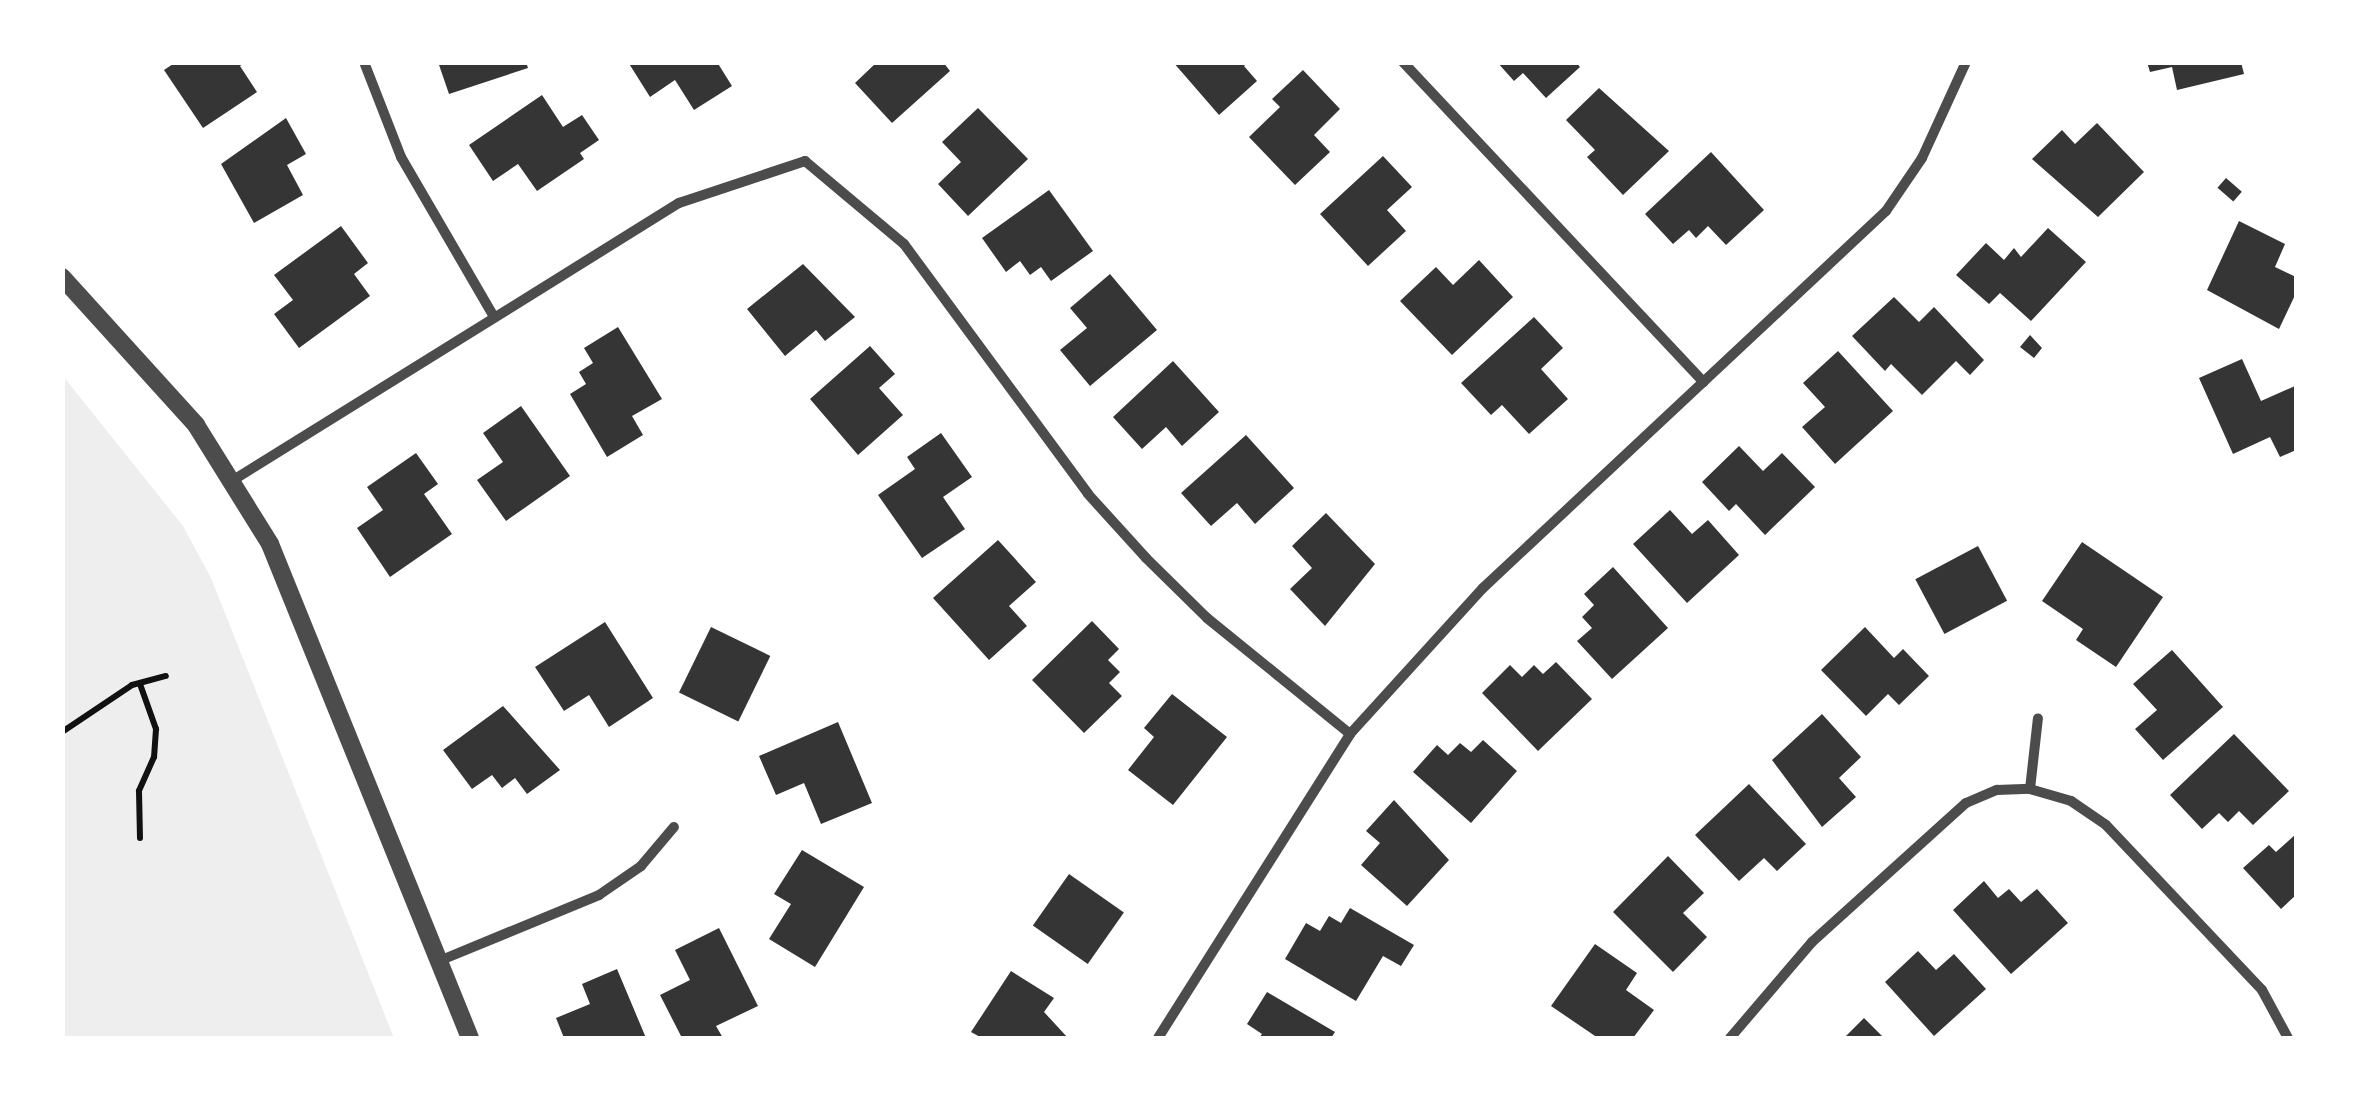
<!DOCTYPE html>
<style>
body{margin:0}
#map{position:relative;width:2359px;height:1101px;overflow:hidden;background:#fff;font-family:Raleway,sans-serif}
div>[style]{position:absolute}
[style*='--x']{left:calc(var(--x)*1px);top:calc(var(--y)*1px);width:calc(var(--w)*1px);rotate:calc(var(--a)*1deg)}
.green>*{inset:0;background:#eee}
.building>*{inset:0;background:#353535;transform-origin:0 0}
.path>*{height:6px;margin:-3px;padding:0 3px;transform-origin:3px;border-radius:3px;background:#111}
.minor>*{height:10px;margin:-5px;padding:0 5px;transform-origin:5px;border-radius:5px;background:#4c4c4c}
.tertiary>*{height:18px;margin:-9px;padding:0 9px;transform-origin:9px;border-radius:9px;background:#4c4c4c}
span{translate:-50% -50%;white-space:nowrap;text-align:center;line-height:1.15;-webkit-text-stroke:9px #fff;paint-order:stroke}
.frame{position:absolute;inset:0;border:65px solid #fff;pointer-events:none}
</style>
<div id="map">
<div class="green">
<div style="clip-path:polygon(63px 376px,183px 526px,211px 578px,394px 1038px,63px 1038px)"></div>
</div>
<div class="building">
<div style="clip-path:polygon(176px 62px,246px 62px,240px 66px,257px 92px,203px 128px,164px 70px)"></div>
<div style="clip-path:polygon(438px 62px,526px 62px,528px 68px,449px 94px)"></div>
<div style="clip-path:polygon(628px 62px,717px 62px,732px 86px,694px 110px,675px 80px,650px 97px)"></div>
<div style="clip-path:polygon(877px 62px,943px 62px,950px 71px,892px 123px,855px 83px)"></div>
<div style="clip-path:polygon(1173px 62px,1248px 62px,1244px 66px,1257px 81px,1219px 115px)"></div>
<div style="clip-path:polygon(1497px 62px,1576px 62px,1580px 67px,1546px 98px,1523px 73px,1514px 81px)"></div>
<div style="clip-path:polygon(2147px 62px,2241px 62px,2244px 74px,2177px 90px,2172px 67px,2150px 72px)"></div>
<div style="clip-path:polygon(1303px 70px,1340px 109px,1314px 135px,1330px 152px,1295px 185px,1249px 137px,1280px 107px,1272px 99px)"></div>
<div style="clip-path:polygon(1599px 88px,1669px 151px,1623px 195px,1587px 157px,1595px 150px,1566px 120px)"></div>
<div style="clip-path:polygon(542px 95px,563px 127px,582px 115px,599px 140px,580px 153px,584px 159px,537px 191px,518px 164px,493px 181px,469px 145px)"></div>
<div style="clip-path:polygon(978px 108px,1028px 159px,968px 216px,938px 184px,961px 162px,942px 142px)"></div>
<div style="clip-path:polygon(286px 118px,306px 154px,287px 165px,303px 195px,254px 223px,221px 164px)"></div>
<div style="clip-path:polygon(2097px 123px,2144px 172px,2098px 217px,2032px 159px,2062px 130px,2075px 144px)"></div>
<div style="clip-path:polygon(1711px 152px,1764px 210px,1726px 245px,1708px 226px,1696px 238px,1689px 230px,1673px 244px,1645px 214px)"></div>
<div style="clip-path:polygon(1383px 156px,1412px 187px,1387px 210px,1406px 231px,1368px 266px,1320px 214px)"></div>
<div style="left:2226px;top:178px;width:21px;height:13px;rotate:41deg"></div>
<div style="clip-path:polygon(1049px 190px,1093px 251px,1051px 281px,1041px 267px,1030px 275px,1020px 261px,1006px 272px,982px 238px)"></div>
<div style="clip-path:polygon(2239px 221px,2285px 244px,2275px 267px,2296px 277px,2296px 293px,2279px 329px,2207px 290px)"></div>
<div style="clip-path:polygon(341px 226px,368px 263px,354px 274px,370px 296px,299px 348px,274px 314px,293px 300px,274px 275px)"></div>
<div style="clip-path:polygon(2048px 228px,2086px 262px,2031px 321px,2000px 293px,1989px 304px,1956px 275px,1986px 243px,2004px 260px,2014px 248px,2021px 257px)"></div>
<div style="clip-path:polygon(1479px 260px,1513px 297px,1452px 355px,1400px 301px,1436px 267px,1453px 285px)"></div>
<div style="clip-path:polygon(803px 264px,855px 317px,825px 341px,816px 330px,785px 356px,747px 309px)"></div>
<div style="clip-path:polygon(1110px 274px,1157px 330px,1090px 386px,1060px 350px,1087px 328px,1070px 308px)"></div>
<div style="clip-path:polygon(1894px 297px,1919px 322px,1934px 307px,1984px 360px,1970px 375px,1956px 361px,1922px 395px,1891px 364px,1885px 371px,1852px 336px)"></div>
<div style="clip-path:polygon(1534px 317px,1563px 348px,1541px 369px,1568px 399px,1529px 434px,1502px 405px,1491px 415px,1461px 383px)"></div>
<div style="clip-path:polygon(618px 327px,662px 399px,632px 416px,643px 435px,607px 457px,570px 394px,586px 384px,579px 372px,593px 363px,584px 348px)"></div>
<div style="clip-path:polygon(2030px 335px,2042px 348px,2034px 358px,2020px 347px)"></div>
<div style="clip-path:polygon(870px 346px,895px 374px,879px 388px,903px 415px,858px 455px,810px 399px)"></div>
<div style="clip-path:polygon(1838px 351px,1893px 411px,1835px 464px,1802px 427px,1825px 407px,1803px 383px)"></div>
<div style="clip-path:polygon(2242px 359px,2261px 401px,2295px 386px,2296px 450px,2280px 457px,2270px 437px,2233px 454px,2199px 378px)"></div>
<div style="clip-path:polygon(1173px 361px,1219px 412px,1182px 446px,1166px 427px,1142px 449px,1113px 417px)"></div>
<div style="clip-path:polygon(521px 406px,570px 476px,506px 521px,477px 480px,503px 462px,483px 433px)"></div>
<div style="clip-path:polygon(941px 433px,972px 477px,943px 497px,965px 529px,922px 558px,878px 495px,915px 469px,907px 457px)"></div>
<div style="clip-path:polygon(1246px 435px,1294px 488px,1255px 524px,1237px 503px,1211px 526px,1181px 493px)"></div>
<div style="clip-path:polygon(1739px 446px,1763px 471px,1782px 453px,1815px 487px,1765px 535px,1736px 504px,1729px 511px,1702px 482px)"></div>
<div style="clip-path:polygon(416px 453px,438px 484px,424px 494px,452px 534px,390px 577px,357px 528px,383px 510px,367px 487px)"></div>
<div style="clip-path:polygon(1670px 510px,1692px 534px,1708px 520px,1739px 555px,1687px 603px,1633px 544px)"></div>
<div style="clip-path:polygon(1326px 513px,1375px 564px,1325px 626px,1290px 589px,1312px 568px,1292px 546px)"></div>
<div style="clip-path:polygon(998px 540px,1036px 582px,1009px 606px,1027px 626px,989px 660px,933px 598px)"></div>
<div style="clip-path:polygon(2082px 542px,2163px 597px,2116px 667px,2076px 640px,2083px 629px,2042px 601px)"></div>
<div style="left:1978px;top:546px;width:62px;height:71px;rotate:62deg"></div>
<div style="clip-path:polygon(1613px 567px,1668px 628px,1612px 679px,1577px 641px,1592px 628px,1582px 617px,1594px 605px,1584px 594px)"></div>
<div style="clip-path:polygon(1092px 621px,1119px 649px,1108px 660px,1120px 672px,1109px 683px,1122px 696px,1084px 733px,1032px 680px)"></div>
<div style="clip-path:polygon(605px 622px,653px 698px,609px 727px,589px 695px,564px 711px,535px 667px)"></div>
<div style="left:711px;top:627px;width:66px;height:73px;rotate:26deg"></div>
<div style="clip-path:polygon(1865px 627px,1894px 658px,1903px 649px,1929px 676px,1899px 705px,1888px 694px,1866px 716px,1821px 670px)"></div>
<div style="clip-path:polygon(2172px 650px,2223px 707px,2163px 760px,2135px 729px,2157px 710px,2133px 684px)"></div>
<div style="clip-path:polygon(1556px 662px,1592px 699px,1538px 751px,1482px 693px,1510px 665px,1522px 677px,1534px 665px,1543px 674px)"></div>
<div style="clip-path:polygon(1172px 694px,1227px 737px,1173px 805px,1128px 770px,1154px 737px,1144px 728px)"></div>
<div style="clip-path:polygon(503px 706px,560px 770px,527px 794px,515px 778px,502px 788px,492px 775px,472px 789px,443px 750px)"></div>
<div style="clip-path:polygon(1822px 714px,1861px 757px,1839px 778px,1856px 797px,1822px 827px,1772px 760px)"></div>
<div style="clip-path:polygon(838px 722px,872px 803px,821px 824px,804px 783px,776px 795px,759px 756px)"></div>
<div style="clip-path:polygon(2234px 734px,2289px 791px,2253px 825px,2239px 811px,2228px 822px,2219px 813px,2202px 829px,2170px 795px)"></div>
<div style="clip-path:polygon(1483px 740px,1517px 771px,1471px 823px,1413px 772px,1437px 745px,1448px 755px,1460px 743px,1471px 752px)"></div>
<div style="clip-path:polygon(1749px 784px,1806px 844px,1777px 871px,1764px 858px,1739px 881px,1695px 835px)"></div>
<div style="clip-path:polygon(1394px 800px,1449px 860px,1407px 906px,1361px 865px,1380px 843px,1366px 831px)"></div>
<div style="clip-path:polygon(2296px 834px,2296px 895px,2281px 909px,2243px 868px,2269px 845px,2276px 852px)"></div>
<div style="clip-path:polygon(802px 850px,864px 887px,815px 967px,769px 939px,791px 904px,774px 894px)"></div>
<div style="clip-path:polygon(1668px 856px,1704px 893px,1683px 913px,1707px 937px,1673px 972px,1613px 912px)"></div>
<div style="left:1069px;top:874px;width:67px;height:63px;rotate:35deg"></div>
<div style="clip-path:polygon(1984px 881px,1998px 898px,2009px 889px,2021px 902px,2037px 889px,2068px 923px,2011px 974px,1953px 910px)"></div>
<div style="clip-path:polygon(1350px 908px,1414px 945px,1401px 966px,1383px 956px,1356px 1001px,1285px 959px,1306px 923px,1320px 931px,1329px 916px,1341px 923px)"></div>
<div style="clip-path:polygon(719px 928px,758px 1006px,716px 1026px,723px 1038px,682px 1038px,660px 995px,690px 980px,675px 950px)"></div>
<div style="clip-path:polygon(1595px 944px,1637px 973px,1626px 990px,1654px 1010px,1633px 1038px,1598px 1038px,1551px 1006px)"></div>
<div style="clip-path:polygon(1918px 951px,1936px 970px,1954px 954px,1986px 989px,1934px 1036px,1885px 982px)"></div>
<div style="clip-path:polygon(617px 969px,646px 1038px,564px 1038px,556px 1018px,590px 1004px,582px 984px)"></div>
<div style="clip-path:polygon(1011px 971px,1054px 998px,1044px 1012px,1068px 1038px,982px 1038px,971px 1032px)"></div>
<div style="clip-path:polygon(1267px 992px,1335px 1032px,1331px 1038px,1259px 1038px,1262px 1034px,1247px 1024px)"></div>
<div style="clip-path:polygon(1864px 1018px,1884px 1038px,1844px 1038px)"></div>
</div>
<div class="path">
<div style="--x:140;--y:684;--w:48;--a:70.4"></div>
<div style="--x:156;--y:729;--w:28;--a:94"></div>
<div style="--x:154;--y:757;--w:37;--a:114"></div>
<div style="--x:139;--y:791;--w:47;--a:88.8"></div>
<div style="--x:62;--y:732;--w:84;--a:-33.9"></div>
<div style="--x:132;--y:685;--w:35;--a:-15"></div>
</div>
<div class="minor">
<div style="--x:364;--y:62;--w:102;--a:68.7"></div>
<div style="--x:401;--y:157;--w:185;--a:59.8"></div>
<div style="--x:1403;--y:62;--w:439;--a:46.8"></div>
<div style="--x:235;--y:479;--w:523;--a:-31.87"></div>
<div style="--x:679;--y:203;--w:133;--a:-18.4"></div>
<div style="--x:805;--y:161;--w:129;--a:40"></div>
<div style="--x:904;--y:244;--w:310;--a:53.6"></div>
<div style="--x:1088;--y:494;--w:86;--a:47.8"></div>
<div style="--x:1146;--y:558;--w:86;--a:44.5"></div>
<div style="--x:1207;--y:618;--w:184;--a:39"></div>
<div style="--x:2030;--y:789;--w:43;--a:16.3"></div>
<div style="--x:2071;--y:801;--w:42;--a:34.4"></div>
<div style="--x:2106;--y:825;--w:227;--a:46.6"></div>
<div style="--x:2262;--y:990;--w:55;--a:61.6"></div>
<div style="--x:439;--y:961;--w:173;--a:-22.4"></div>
<div style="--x:599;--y:895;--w:51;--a:-34.6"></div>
<div style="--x:641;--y:866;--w:51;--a:-49.8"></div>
<div style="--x:1158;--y:1038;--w:360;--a:-57.7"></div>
<div style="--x:1350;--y:734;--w:197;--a:-47.7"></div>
<div style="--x:1483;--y:588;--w:552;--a:-43.09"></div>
<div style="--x:1886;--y:211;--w:64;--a:-55.8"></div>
<div style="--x:1922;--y:158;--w:106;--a:-65.4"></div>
<div style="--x:1730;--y:1038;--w:126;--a:-49.5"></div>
<div style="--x:1812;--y:942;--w:207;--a:-42.1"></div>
<div style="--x:1966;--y:803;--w:34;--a:-23"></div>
<div style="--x:1997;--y:790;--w:33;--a:-2"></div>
<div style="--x:2030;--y:789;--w:71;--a:-83.6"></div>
</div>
<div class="tertiary">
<div style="--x:62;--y:277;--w:200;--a:47.8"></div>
<div style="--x:196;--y:425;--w:140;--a:58.1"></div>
<div style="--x:270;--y:544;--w:533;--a:67.96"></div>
</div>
<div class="frame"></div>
</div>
